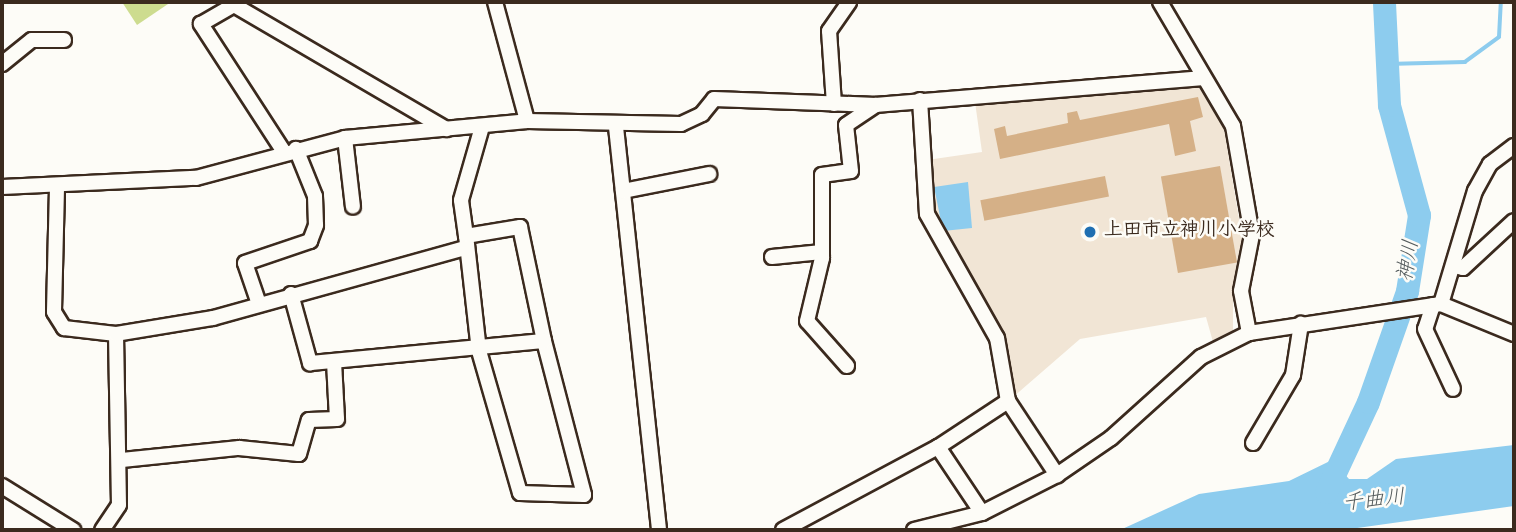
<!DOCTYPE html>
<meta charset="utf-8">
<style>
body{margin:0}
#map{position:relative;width:1516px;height:532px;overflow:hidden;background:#fdfcf7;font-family:"Gochi Hand","Klee One",sans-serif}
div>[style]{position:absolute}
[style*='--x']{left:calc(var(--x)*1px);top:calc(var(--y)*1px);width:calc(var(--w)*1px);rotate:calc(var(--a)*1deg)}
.built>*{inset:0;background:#f1e5d5}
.green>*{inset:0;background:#cddc8f}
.water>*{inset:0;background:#8dccee}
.stream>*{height:3.5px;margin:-1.75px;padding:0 1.75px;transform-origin:1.75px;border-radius:1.75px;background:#8dccee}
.river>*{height:23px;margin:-11.5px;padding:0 11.5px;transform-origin:11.5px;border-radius:11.5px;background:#8dccee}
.building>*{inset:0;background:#d5b087;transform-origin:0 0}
.roads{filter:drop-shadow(2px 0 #3b2a1e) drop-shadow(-2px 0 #3b2a1e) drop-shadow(0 2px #3b2a1e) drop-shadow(0 -2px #3b2a1e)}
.minor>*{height:14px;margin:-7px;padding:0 7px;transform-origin:7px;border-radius:7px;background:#fdfcf7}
.dots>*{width:19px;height:19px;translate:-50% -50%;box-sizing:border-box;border:4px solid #fdfcf7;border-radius:50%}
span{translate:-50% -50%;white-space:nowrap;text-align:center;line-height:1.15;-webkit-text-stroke:5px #fdfcf7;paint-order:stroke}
.poi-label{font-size:19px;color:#3b2a1e;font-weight:700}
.left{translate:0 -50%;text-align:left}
.water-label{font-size:21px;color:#545b5c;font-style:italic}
.frame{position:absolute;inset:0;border:4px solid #3b2a1e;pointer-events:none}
</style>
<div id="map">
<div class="built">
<div style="clip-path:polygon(1198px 86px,1224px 129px,1244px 249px,1233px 291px,1233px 331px,1213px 342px,1206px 317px,1080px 339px,1012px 398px,1000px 337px,931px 215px,927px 160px,982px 152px,975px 102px)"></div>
</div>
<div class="green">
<div style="clip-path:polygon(122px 2px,171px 2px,137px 25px)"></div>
</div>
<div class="water">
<div style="clip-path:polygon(968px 182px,972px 228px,943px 231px,934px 187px)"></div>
<div style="clip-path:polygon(1514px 445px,1514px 506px,1343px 530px,1120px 530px,1199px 494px,1289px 481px,1332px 460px,1349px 479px,1367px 479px,1396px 459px)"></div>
</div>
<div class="stream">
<div style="--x:1387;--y:64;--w:78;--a:-1.5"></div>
<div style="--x:1465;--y:62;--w:42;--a:-36.3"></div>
<div style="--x:1499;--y:37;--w:35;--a:-87"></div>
</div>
<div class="river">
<div style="--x:1326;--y:492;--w:99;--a:-65"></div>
<div style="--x:1368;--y:402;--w:118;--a:-70.6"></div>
<div style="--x:1407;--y:291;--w:77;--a:-81"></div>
<div style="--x:1419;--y:215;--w:114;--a:-105.3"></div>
<div style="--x:1389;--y:105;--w:103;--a:-92.8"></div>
</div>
<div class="building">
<div style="clip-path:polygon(1198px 97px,1203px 117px,1190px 121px,1196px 151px,1175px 156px,1169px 124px,1000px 159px,994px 129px,1005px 126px,1007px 136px,1068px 123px,1067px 113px,1077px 111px,1080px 120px)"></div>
<div style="left:1220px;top:166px;width:98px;height:60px;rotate:80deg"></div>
<div style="left:1105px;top:176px;width:21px;height:127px;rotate:79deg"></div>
</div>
<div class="roads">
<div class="minor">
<div style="--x:495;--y:2;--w:123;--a:74.9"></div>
<div style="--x:1160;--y:2;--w:144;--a:59.5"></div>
<div style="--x:1233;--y:126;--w:111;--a:80.1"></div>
<div style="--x:1252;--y:235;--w:57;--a:101.1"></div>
<div style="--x:1241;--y:291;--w:43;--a:79.2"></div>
<div style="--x:2;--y:64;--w:38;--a:-39"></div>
<div style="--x:32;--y:40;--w:32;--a:0"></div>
<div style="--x:920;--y:100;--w:114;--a:86.5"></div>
<div style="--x:927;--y:214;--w:142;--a:60.6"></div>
<div style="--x:997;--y:338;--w:64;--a:80.1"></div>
<div style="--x:834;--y:104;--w:73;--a:-93.9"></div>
<div style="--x:829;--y:31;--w:35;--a:-55"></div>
<div style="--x:616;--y:127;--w:405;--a:83.9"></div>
<div style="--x:345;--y:138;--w:69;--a:83.4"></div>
<div style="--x:284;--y:152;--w:153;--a:-123"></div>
<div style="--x:201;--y:24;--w:38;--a:-30"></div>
<div style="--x:234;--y:5;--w:246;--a:30.3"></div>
<div style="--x:2;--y:187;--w:194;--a:-2.7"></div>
<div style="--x:196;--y:178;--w:154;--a:-15"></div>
<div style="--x:345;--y:138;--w:183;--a:-5.3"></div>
<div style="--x:527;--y:121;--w:154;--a:1.1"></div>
<div style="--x:681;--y:124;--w:23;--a:-25"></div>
<div style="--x:702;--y:114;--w:19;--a:-51"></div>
<div style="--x:714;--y:99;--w:162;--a:2.1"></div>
<div style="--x:876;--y:105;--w:328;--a:-4.7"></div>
<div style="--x:57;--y:188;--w:124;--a:91.4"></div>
<div style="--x:54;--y:312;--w:19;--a:58"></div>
<div style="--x:64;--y:328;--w:52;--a:6.6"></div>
<div style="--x:116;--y:334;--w:171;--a:89"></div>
<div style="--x:119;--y:505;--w:30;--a:124"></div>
<div style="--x:623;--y:191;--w:88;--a:-11.2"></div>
<div style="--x:520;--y:227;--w:116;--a:78.1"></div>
<div style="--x:544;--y:341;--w:159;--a:75.4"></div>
<div style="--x:584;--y:495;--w:64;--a:-178.2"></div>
<div style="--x:520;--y:493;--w:148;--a:-106.1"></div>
<div style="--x:479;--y:351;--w:116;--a:-96.4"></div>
<div style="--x:466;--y:236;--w:55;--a:-9.5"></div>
<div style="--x:466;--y:236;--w:36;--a:-98"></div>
<div style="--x:461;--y:200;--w:76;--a:-74"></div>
<div style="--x:772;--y:257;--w:50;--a:-5.7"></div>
<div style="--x:1454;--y:266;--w:9;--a:13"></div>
<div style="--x:1463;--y:268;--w:69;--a:-42.7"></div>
<div style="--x:291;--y:294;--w:72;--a:74.6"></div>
<div style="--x:310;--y:363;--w:235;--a:-5.4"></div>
<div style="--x:259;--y:304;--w:43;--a:-108.9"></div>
<div style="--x:245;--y:263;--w:69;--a:-18.7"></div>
<div style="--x:310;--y:241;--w:17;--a:-69"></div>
<div style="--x:316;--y:225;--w:29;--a:-92"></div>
<div style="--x:315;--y:196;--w:51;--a:-112"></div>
<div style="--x:1441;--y:304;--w:118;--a:-73.3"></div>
<div style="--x:1475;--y:191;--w:31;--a:-61"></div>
<div style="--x:1490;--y:164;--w:30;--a:-37"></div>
<div style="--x:1433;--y:305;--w:25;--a:108"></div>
<div style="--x:1425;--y:329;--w:66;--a:65"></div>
<div style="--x:116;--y:334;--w:98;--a:-9.4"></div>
<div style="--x:213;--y:318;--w:262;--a:-15.5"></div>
<div style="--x:847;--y:366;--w:60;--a:-131.6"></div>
<div style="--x:807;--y:321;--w:65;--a:-76.6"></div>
<div style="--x:822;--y:258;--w:83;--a:-90"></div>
<div style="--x:822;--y:175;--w:29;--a:-8"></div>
<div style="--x:851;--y:171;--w:46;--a:-96.2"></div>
<div style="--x:846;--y:125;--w:36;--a:-34"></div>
<div style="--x:1253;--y:443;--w:79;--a:-59.5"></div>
<div style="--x:1293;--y:375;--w:52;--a:-81.1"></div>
<div style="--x:938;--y:447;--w:84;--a:-33.3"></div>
<div style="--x:1008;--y:401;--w:89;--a:56.5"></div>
<div style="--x:122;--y:460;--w:118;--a:-5.9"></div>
<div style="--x:239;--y:448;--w:60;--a:5.7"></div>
<div style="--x:299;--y:454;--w:35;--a:-74"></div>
<div style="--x:309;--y:420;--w:28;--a:-2"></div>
<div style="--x:337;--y:419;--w:57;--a:-93"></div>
<div style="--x:2;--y:486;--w:84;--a:31.8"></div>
<div style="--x:783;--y:530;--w:176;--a:-28.2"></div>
<div style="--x:938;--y:447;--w:79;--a:56.3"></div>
<div style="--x:914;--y:530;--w:70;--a:-14"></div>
<div style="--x:982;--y:513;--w:84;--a:-26.9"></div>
<div style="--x:1057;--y:475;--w:65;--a:-34.4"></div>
<div style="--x:1111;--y:438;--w:121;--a:-42"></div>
<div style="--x:1201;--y:357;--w:54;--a:-26.6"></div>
<div style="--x:1249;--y:333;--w:194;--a:-8.6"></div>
<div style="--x:1441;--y:304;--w:79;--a:22.3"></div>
</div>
</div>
<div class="dots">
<div style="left:1090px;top:232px;background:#1f6fb2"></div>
</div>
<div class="poi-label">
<span class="left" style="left:1104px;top:232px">上田市立神川小学校</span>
</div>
<div class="water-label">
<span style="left:1411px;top:261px;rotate:-81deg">神川</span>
<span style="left:1374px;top:503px;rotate:-6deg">千曲川</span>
</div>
<div class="frame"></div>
</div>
